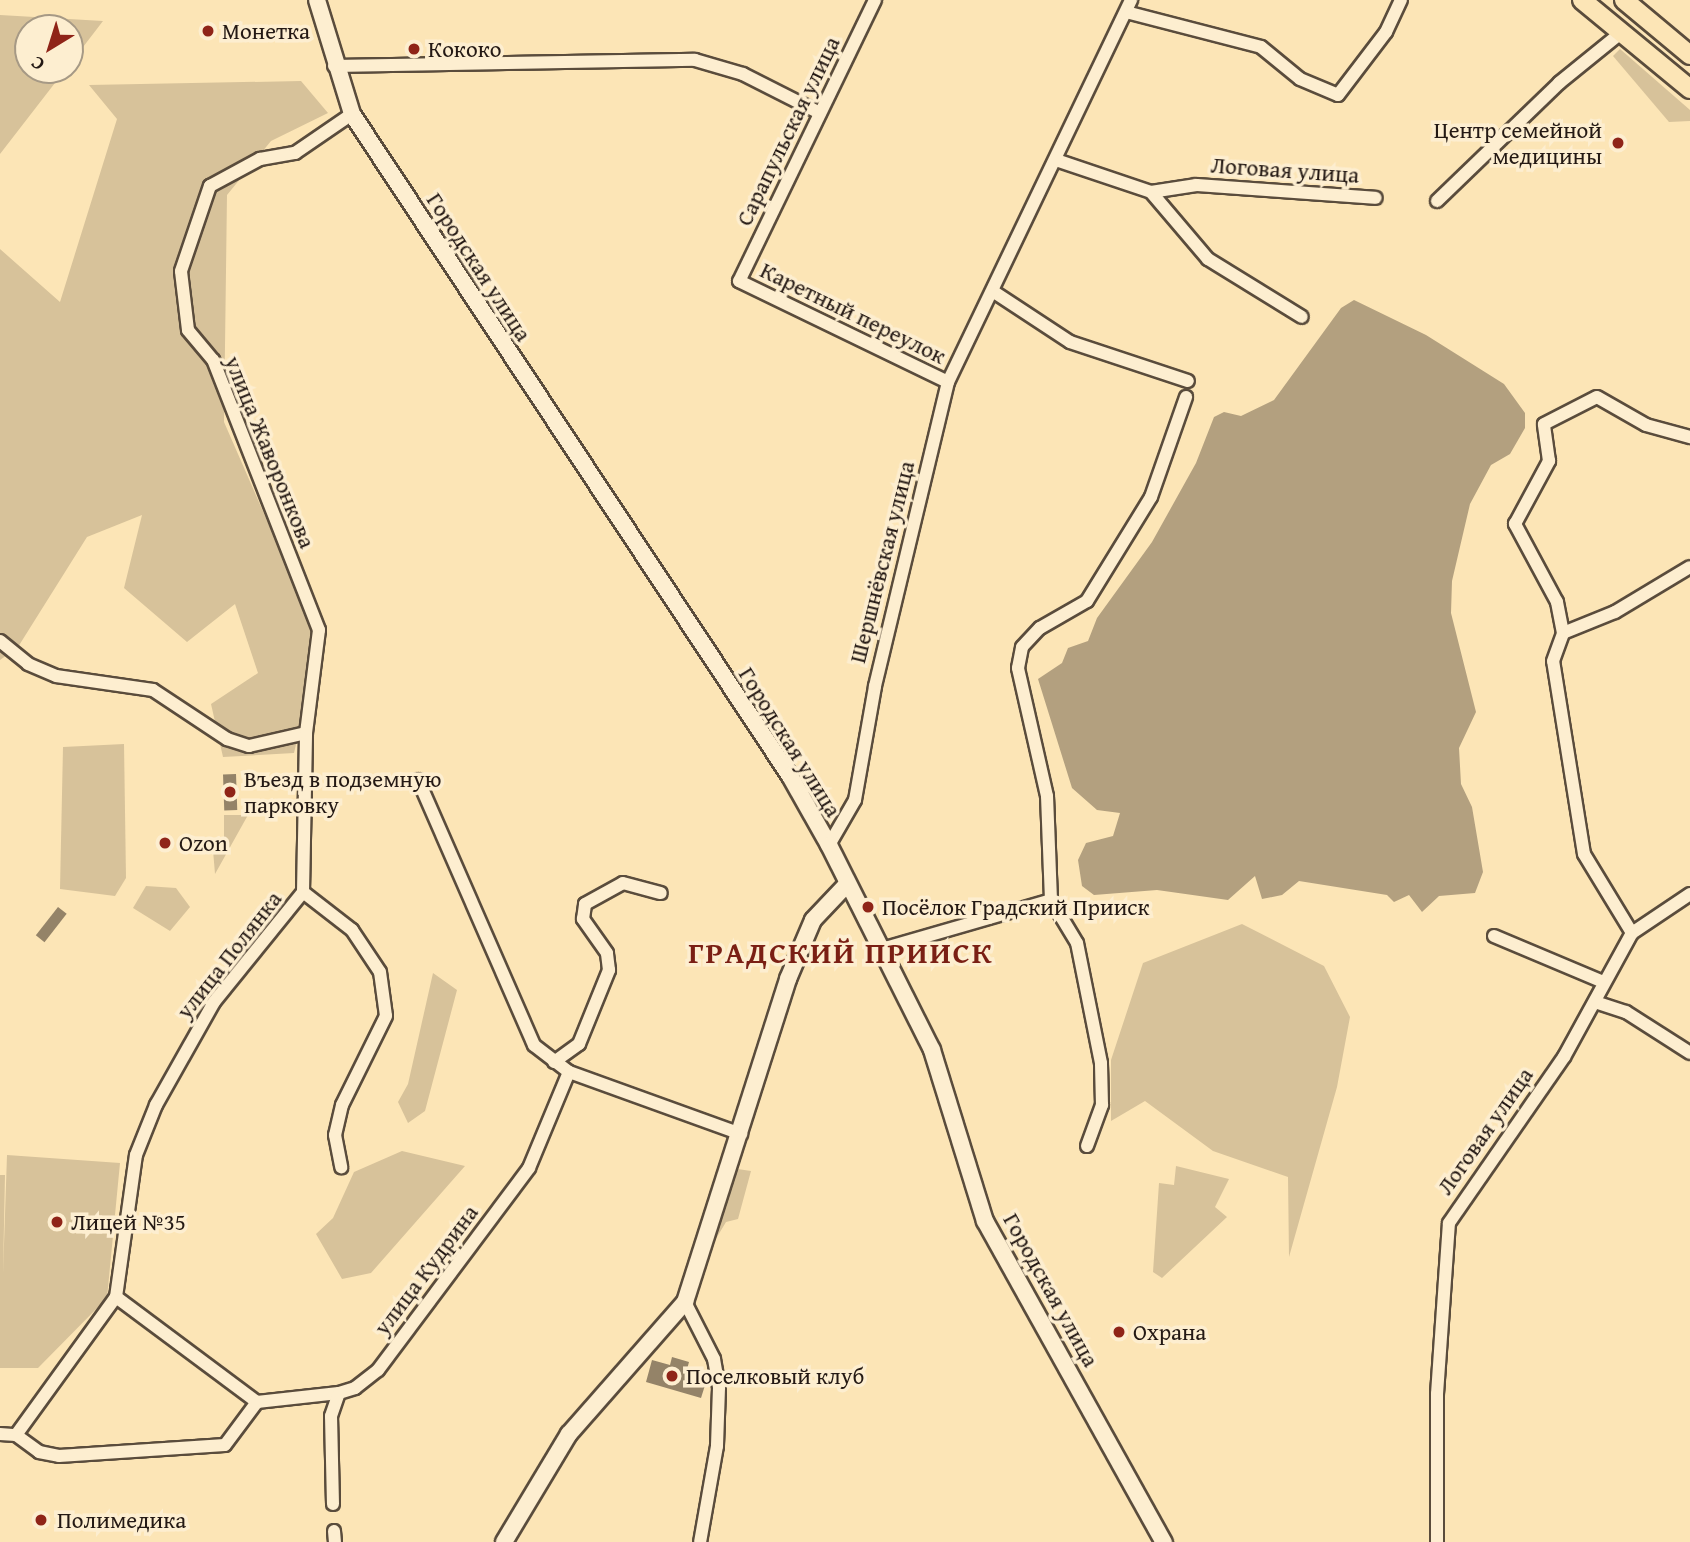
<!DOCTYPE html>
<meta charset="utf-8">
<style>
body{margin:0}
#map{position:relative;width:1690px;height:1542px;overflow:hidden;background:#fce5b6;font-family:"Gentium Book Plus",serif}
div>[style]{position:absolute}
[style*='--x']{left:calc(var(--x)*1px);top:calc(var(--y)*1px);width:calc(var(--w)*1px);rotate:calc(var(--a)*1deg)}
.green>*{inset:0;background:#d7c29a}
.water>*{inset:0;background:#b3a07f}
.building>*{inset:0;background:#948368;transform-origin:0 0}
.roads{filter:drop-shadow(2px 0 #5a4c3c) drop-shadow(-2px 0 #5a4c3c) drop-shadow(0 2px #5a4c3c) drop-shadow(0 -2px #5a4c3c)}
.street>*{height:12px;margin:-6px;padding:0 6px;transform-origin:6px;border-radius:6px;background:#fdeed0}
.secondary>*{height:16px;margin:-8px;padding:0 8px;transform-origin:8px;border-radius:8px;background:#fdeed0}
.primary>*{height:18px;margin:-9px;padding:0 9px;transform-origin:9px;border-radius:9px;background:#fce5b6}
.dots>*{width:19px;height:19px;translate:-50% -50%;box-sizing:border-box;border:4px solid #fdeed0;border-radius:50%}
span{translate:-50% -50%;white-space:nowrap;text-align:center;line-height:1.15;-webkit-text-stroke:7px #fdeed0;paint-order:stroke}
.poi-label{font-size:23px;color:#241914}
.left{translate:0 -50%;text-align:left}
.right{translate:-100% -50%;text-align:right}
.street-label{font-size:23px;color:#241914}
.district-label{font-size:30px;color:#7a1f14;font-weight:700;letter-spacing:2px}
.north{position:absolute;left:14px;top:14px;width:70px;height:70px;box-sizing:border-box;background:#fdeed0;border:2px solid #a69985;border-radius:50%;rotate:218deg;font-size:19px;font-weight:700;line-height:28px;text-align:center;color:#241914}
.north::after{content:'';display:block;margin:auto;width:24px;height:32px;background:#8f2418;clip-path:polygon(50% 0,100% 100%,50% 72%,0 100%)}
</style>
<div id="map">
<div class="green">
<div style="clip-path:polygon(0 15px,103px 21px,70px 64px,70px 28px,28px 28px,28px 70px,65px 70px,0 154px)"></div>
<div style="clip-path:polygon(1620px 49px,1690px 110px,1690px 121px,1669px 122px,1613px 56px)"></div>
<div style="clip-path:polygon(301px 81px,328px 113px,271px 141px,227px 195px,224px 422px,320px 642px,294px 753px,223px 757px,211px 704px,258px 673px,235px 604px,187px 642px,124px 588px,142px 515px,87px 537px,18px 647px,0 660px,0 249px,60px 302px,117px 119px,89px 85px)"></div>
<div style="clip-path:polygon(124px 744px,126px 878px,115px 896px,60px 889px,63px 747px)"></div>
<div style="clip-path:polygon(224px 815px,248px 815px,215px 874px,213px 850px,222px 850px,224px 844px)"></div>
<div style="clip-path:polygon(146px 886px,176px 888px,190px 907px,170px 931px,133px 908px)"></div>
<div style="clip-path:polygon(1242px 924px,1324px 966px,1350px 1017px,1337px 1087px,1289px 1257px,1288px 1177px,1213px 1151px,1145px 1101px,1111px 1121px,1111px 1060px,1143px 963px)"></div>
<div style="clip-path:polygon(433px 973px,457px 990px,425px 1111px,408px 1123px,398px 1102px,408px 1084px)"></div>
<div style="clip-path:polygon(402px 1151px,465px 1166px,371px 1273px,342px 1279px,316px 1234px,333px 1218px,354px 1172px)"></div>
<div style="clip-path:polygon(7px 1155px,120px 1163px,107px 1298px,38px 1368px,0 1368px,0 1175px,5px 1175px,3px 1274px)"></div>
<div style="clip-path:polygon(1176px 1166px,1229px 1179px,1215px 1207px,1227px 1217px,1162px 1278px,1153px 1272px,1159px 1183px,1174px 1185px)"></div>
<div style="clip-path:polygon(731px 1168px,751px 1171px,738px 1219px,726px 1222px,714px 1242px,708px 1237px)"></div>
</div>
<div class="water">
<div style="clip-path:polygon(1354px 300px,1426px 335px,1504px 384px,1525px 413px,1525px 428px,1510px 454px,1491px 465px,1470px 504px,1452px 581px,1451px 613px,1476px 712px,1459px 748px,1461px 784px,1472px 807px,1483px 872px,1475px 893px,1439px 896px,1422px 912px,1409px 895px,1394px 902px,1387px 895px,1299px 881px,1282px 895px,1262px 899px,1255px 876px,1228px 900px,1157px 890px,1094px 895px,1082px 886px,1078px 860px,1086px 843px,1113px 836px,1120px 813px,1097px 810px,1072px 788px,1038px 679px,1062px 663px,1068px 648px,1088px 641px,1097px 618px,1152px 542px,1196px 463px,1214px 417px,1224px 412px,1241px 416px,1274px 400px,1341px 308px)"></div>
</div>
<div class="building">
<div style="left:236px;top:774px;width:36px;height:13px;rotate:88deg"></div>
<div style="left:58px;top:907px;width:11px;height:36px;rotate:38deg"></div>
<div style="clip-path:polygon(672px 1357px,689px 1362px,686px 1373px,707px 1379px,701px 1398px,646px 1382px,652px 1360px,670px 1365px)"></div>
</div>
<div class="roads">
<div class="street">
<div style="--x:875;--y:0;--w:312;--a:115.8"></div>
<div style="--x:739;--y:281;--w:232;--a:25.8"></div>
<div style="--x:1126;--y:12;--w:139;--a:14.5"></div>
<div style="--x:1261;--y:47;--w:50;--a:39.4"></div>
<div style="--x:1300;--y:79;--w:41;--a:22.8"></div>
<div style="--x:1338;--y:95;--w:79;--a:-52.7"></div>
<div style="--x:1386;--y:32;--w:35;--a:-65"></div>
<div style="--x:334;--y:66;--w:361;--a:-1"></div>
<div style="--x:695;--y:60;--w:50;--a:16.3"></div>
<div style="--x:743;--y:74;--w:86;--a:26.9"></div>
<div style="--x:1056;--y:160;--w:100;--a:18.6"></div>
<div style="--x:1151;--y:192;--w:88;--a:49.6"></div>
<div style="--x:1208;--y:259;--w:110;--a:31.7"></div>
<div style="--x:1151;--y:192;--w:46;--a:-8.8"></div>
<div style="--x:1196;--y:185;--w:180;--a:4.1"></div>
<div style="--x:1437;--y:201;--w:170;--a:-44"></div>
<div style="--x:1559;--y:83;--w:81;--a:-39"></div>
<div style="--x:994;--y:292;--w:91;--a:33.3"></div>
<div style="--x:1070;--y:342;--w:124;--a:18.3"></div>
<div style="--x:1563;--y:633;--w:32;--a:-101"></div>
<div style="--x:1557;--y:602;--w:89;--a:-118.3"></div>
<div style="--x:1515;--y:524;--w:72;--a:-61.6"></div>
<div style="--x:1549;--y:461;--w:37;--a:-98"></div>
<div style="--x:1544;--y:424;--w:59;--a:-27"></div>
<div style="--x:1597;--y:397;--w:56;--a:29.7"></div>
<div style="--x:1646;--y:425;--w:46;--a:15.3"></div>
<div style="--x:0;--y:641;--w:36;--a:39"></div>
<div style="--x:28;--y:664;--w:30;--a:23"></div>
<div style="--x:56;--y:676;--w:98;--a:8.2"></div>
<div style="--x:153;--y:690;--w:89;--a:33.5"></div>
<div style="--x:227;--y:739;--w:23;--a:18"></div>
<div style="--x:249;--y:746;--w:58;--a:-12.8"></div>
<div style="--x:829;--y:845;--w:52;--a:-60"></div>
<div style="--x:855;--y:800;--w:116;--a:-80"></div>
<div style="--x:875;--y:686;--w:313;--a:-76.5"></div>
<div style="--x:948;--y:382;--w:424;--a:-64.4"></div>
<div style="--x:303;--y:892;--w:62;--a:37.8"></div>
<div style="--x:352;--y:930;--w:50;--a:56.3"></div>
<div style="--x:380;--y:972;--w:44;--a:82.2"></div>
<div style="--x:386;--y:1016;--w:99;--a:116.3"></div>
<div style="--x:342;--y:1105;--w:31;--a:103"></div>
<div style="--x:335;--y:1135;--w:33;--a:79"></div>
<div style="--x:1632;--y:933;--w:92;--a:-121.3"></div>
<div style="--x:1584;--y:854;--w:195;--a:-99.1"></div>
<div style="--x:1553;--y:661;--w:30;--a:-70"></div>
<div style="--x:1563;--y:633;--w:56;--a:-22"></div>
<div style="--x:1615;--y:612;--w:87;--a:-31"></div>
<div style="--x:1494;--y:936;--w:116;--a:22.8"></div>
<div style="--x:878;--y:950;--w:180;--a:-16.1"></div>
<div style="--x:1595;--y:1002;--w:33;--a:18"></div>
<div style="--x:1626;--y:1012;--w:76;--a:32.6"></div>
<div style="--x:554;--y:1062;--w:31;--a:-36"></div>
<div style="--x:579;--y:1044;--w:80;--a:-67.9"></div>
<div style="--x:609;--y:970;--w:17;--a:-97"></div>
<div style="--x:607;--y:953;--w:42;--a:-125.2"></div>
<div style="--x:583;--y:919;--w:15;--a:-82"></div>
<div style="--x:585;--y:904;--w:43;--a:-28.9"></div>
<div style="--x:623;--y:883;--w:39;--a:15"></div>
<div style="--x:569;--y:1072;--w:183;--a:19.8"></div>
<div style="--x:1087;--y:1146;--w:44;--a:-69.9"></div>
<div style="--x:1102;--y:1105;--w:42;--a:-91.4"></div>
<div style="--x:1101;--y:1063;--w:122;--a:-101.3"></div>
<div style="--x:1077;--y:943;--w:50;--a:-121.2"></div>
<div style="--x:1051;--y:900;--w:104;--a:-92.2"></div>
<div style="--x:1047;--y:796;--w:131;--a:-102.8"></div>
<div style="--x:1018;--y:668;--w:21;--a:-79"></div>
<div style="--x:1022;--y:647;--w:26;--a:-47"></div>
<div style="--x:1040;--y:628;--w:54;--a:-29.9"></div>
<div style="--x:1087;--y:601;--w:122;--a:-58.4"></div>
<div style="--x:1151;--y:497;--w:106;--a:-70.7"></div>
<div style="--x:116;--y:1297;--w:176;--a:36.7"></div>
<div style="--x:685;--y:1302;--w:64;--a:63"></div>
<div style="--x:714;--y:1359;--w:29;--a:80"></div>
<div style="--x:719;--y:1388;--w:58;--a:92"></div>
<div style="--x:717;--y:1446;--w:97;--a:100"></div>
<div style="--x:0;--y:1434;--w:16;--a:4"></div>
<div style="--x:16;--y:1435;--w:170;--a:-54.1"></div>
<div style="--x:116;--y:1297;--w:143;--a:-82"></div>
<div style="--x:136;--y:1155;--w:54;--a:-68.2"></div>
<div style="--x:156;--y:1105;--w:118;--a:-60.6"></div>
<div style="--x:214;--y:1002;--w:141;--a:-51"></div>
<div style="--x:303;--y:892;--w:159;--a:-88.9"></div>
<div style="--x:306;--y:733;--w:104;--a:-82.8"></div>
<div style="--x:319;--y:630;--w:290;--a:-111.4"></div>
<div style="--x:213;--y:360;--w:39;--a:-130"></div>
<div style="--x:188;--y:330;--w:59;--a:-96.8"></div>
<div style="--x:181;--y:271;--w:90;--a:-71.2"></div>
<div style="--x:210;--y:186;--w:57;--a:-28.4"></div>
<div style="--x:260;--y:159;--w:36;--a:-10"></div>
<div style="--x:295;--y:153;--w:69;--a:-34.4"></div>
<div style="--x:16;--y:1435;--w:29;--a:36"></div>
<div style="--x:39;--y:1452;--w:20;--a:11"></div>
<div style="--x:59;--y:1456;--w:166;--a:-3.8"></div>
<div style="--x:225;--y:1445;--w:54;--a:-53.3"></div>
<div style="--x:257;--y:1402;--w:82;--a:-6.3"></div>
<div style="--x:333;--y:1504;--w:88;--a:-91.3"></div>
<div style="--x:331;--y:1416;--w:24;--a:-71"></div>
<div style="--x:339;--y:1393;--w:17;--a:-17"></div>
<div style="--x:355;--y:1388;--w:29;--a:-38"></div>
<div style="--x:378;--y:1370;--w:252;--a:-53.2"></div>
<div style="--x:529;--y:1168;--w:104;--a:-67.4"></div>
<div style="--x:569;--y:1072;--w:44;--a:-142.4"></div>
<div style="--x:534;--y:1045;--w:289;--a:-113.6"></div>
<div style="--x:334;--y:1531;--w:11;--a:85"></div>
<div style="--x:1437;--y:1542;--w:148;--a:-90"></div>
<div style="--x:1437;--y:1394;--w:171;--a:-86"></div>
<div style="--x:1449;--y:1223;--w:202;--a:-55.3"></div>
<div style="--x:1564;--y:1057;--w:141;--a:-61.3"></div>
<div style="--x:1632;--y:933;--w:70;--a:-33.9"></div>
</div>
<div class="secondary">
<div style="--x:317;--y:0;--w:119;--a:72.9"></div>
<div style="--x:352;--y:114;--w:794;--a:56.51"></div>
<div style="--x:790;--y:776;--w:79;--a:60.5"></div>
<div style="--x:829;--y:845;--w:229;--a:63.3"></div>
<div style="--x:932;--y:1050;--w:179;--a:72.8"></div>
<div style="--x:985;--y:1221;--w:368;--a:60.9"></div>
<div style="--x:504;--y:1542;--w:126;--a:-59"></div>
<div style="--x:569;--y:1434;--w:176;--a:-48.7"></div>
<div style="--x:685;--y:1302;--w:339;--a:-72.3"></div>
<div style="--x:788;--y:979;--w:64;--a:-67"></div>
<div style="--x:813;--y:920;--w:50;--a:-46.6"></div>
</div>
<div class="primary">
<div style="--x:1582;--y:0;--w:140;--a:39.5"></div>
<div style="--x:1624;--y:0;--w:86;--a:39.8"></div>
</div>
</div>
<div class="dots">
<div style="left:208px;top:31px;background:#8f2418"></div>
<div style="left:414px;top:49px;background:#8f2418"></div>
<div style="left:1618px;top:143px;background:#8f2418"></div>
<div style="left:230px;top:792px;background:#8f2418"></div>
<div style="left:165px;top:843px;background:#8f2418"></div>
<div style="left:868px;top:907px;background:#8f2418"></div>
<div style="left:57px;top:1222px;background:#8f2418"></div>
<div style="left:1119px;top:1332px;background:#8f2418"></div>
<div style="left:672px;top:1376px;background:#8f2418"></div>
<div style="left:41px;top:1520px;background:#8f2418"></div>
</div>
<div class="poi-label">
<span class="left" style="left:222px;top:31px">Монетка</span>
<span class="left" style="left:428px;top:49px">Кококо</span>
<span class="right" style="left:1602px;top:143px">Центр семейной<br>медицины</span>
<span class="left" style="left:244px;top:792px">Въезд в подземную<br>парковку</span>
<span class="left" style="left:179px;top:843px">Ozon</span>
<span class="left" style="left:882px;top:907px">Посёлок Градский Прииск</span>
<span class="left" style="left:71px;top:1222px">Лицей №35</span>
<span class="left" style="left:1133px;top:1332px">Охрана</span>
<span class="left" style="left:686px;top:1376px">Поселковый клуб</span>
<span class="left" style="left:57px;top:1520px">Полимедика</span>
</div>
<div class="street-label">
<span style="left:788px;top:131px;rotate:-64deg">Сарапульская улица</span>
<span style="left:1285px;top:170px;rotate:4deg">Логовая улица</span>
<span style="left:479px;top:267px;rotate:57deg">Городская улица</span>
<span style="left:853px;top:313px;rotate:26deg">Каретный переулок</span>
<span style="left:270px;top:452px;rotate:68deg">улица Жаворонкова</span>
<span style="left:882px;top:562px;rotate:-76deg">Шершнёвская улица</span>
<span style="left:790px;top:742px;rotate:58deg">Городская улица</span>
<span style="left:229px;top:955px;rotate:-52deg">улица Полянка</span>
<span style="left:1485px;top:1131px;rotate:-55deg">Логовая улица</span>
<span style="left:426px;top:1270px;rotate:-53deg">улица Кудрина</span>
<span style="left:1051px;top:1290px;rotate:61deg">Городская улица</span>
</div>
<div class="district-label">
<span style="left:841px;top:952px">ГРАДСКИЙ ПРИИСК</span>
</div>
<div class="north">С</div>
</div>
